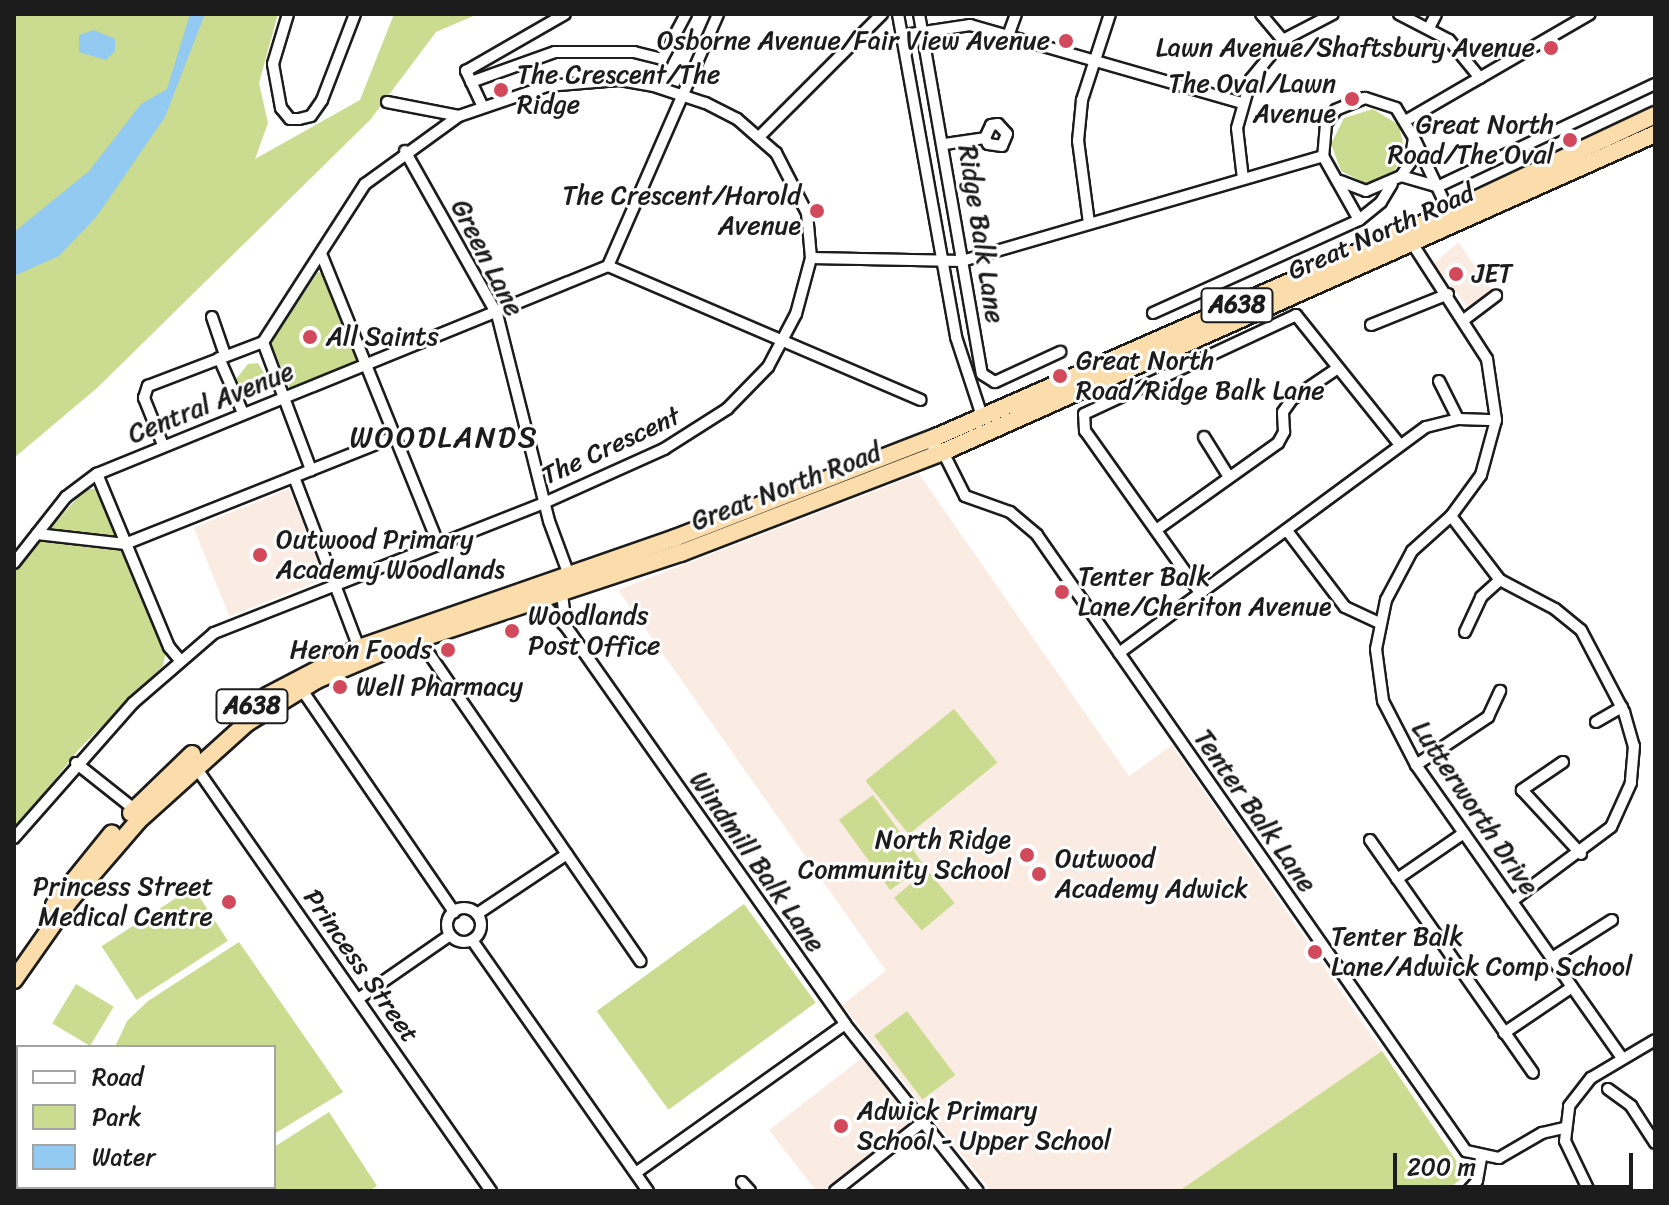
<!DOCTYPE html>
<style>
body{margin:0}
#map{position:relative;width:1669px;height:1205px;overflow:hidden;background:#fff;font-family:Sriracha,sans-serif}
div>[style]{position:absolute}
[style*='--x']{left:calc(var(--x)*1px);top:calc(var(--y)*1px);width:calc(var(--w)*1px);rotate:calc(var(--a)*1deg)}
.built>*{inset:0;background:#faece2;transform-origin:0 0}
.green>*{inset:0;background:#cbdc91;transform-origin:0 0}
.water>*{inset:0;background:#92caf1}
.roads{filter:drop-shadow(2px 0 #1c1c1c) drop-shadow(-2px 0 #1c1c1c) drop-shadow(0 2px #1c1c1c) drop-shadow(0 -2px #1c1c1c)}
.minor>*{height:10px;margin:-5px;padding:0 5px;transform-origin:5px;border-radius:5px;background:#fff}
.minor>.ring{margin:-5px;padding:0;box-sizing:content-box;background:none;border:10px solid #fff;border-radius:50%}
.highway>*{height:16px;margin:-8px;padding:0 8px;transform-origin:8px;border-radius:8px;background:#faddab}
.dots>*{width:22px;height:22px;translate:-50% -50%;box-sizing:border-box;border:4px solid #fff;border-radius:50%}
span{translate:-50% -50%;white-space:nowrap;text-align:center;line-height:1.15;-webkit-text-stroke:6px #fff;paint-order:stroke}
.shield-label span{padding:2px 6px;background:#fff;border:2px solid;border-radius:6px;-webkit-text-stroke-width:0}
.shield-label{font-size:24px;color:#1c1c1c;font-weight:700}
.poi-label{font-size:26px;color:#1c1c1c}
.right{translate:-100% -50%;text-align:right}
.left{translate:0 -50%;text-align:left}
.street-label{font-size:26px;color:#1c1c1c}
.quarter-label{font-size:30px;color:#1c1c1c;letter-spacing:2px}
.frame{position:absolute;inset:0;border:16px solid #1c1c1c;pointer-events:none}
.legend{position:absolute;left:16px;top:1045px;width:260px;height:144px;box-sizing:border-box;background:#fff;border:2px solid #a4a4a4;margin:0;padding:10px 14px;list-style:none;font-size:24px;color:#1c1c1c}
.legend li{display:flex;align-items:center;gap:16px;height:40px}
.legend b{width:40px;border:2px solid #a4a4a4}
.scale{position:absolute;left:1393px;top:1153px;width:240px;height:36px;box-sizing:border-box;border:4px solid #1c1c1c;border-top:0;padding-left:10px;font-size:24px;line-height:28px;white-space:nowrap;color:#1c1c1c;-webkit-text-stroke:6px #fff;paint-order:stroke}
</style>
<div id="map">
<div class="built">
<div style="clip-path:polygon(1458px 242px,1493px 291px,1474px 305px,1467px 306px,1434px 264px)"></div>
<div style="clip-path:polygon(919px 474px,1129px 776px,1172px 745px,1382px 1051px,1179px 1191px,991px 1191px,842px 1005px,886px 971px,618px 590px)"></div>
<div style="left:289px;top:489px;width:96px;height:103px;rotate:68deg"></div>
<div style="clip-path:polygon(862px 1058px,912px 1122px,823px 1191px,816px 1191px,769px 1130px)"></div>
</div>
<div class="green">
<div style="clip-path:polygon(14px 14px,278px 14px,259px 83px,268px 123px,255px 159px,360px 100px,394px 14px,478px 14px,436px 32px,370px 120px,97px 388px,14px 458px)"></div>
<div style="clip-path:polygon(1373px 109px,1399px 125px,1405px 153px,1391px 176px,1365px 183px,1341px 171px,1331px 144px,1344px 118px)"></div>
<div style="clip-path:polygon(318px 272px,324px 274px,357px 361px,290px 389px,271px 343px)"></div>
<div style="clip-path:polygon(258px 363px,272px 387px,244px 398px,236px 379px,248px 364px)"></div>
<div style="clip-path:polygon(85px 489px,99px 489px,166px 651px,163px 666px,80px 748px,14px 831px,14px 570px)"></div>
<div style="left:954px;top:709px;width:69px;height:114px;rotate:51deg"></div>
<div style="left:873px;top:795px;width:87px;height:42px;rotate:54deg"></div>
<div style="left:927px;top:870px;width:43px;height:43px;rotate:50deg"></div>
<div style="left:193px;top:887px;width:64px;height:109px;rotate:57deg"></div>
<div style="left:744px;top:904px;width:122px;height:182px;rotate:54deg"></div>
<div style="clip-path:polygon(239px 942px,343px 1092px,274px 1134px,274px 1047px,115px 1047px,127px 1021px,148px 1001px)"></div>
<div style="left:76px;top:984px;width:44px;height:46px;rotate:31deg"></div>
<div style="left:907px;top:1011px;width:80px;height:41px;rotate:53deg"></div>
<div style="clip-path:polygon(1382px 1051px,1466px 1175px,1446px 1191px,1179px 1191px)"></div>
<div style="clip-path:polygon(329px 1112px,377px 1186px,369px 1191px,220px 1191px,217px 1187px,274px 1187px,274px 1147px)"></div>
</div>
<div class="water">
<div style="clip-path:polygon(190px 14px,205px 14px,165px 117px,97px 216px,59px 256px,14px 276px,14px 232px,89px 171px,141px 104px,167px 89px)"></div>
<div style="clip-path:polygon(94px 30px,115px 39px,115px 51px,106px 60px,79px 52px,79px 35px)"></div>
</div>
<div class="roads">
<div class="minor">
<div style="--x:288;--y:14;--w:52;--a:106.7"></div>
<div style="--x:273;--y:64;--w:45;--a:79.7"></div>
<div style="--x:281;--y:108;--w:14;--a:51"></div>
<div style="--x:290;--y:119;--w:9;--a:0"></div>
<div style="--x:299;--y:119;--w:12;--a:-14"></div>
<div style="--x:311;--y:116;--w:19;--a:-55"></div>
<div style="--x:322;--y:100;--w:92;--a:-69"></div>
<div style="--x:898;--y:14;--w:328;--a:79.8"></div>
<div style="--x:956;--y:337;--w:86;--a:71.8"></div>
<div style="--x:919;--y:14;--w:365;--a:80.1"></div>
<div style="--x:982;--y:374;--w:15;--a:32"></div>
<div style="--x:995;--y:382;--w:72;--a:-24.8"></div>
<div style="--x:1261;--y:14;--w:34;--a:50"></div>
<div style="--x:1399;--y:14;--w:56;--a:27.5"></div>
<div style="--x:1449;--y:40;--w:49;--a:50.8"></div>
<div style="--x:1430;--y:26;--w:13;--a:-63"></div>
<div style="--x:904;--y:35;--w:67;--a:-8.6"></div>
<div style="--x:970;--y:25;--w:283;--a:16"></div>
<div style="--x:1008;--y:36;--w:23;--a:-70"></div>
<div style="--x:471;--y:82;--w:89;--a:-19.7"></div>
<div style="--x:555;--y:52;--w:79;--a:0"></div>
<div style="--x:634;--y:52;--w:29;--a:14"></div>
<div style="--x:662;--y:59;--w:51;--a:-61.9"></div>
<div style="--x:387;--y:102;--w:73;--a:11"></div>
<div style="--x:482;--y:105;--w:38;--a:-115"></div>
<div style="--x:466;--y:71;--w:114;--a:-29.9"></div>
<div style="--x:1407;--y:120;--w:211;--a:-30.1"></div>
<div style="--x:760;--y:136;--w:173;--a:-45"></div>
<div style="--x:1415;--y:140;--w:84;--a:64.7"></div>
<div style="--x:945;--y:144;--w:40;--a:-8.5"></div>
<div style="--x:985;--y:138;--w:14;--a:-65"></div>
<div style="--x:991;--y:125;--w:7;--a:-8"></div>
<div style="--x:998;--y:124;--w:13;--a:48"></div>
<div style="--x:1007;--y:134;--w:13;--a:113"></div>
<div style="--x:1002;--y:146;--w:14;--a:-172"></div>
<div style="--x:988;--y:144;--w:7;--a:-117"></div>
<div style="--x:405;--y:151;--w:187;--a:60.6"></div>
<div style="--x:497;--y:314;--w:213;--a:75.9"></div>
<div style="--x:549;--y:521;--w:58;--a:69.7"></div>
<div style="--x:569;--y:575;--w:20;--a:110"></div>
<div style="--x:562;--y:594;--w:32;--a:83"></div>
<div style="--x:1401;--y:176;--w:36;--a:16"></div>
<div style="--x:1243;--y:179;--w:51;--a:-96.7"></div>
<div style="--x:1237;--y:128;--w:51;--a:-74.1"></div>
<div style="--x:1251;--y:79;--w:50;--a:-50.6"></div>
<div style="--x:1283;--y:40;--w:56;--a:-27.5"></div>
<div style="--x:1340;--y:181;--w:28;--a:21"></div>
<div style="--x:1366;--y:191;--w:38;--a:-23"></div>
<div style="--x:1401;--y:176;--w:16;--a:-55"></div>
<div style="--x:1410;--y:163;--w:25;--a:-81"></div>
<div style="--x:1414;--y:138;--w:35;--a:-121"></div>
<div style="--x:1396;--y:108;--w:33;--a:-162"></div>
<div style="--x:1365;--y:98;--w:31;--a:158"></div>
<div style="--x:1336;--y:110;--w:17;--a:126"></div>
<div style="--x:1326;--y:124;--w:32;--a:95"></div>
<div style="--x:1323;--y:156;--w:73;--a:60.6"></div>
<div style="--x:1437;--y:187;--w:241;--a:-25.3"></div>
<div style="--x:1089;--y:223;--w:83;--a:-97.6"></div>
<div style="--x:1078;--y:141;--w:41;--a:-84.4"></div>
<div style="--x:1082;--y:100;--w:90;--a:-72"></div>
<div style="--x:1410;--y:240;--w:142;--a:57.1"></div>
<div style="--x:1487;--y:359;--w:62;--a:81.6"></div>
<div style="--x:1496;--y:420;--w:57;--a:105.3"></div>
<div style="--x:1481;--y:475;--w:51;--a:126.2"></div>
<div style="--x:1451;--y:516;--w:52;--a:138.1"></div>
<div style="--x:1412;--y:551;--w:55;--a:118"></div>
<div style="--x:1386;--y:600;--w:50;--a:101.5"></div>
<div style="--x:1376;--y:649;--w:52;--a:82.3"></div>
<div style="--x:1383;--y:701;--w:72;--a:62.7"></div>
<div style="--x:1416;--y:765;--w:358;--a:54.9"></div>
<div style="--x:322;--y:256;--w:310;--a:68"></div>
<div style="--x:811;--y:258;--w:151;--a:1.1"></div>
<div style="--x:962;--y:261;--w:376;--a:-16.2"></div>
<div style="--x:608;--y:266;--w:340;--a:23.2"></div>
<div style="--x:608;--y:266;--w:275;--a:-66.4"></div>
<div style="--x:1153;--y:313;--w:226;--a:-24.3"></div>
<div style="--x:1359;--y:220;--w:28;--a:-39"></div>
<div style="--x:1381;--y:202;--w:21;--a:-59"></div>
<div style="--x:212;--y:317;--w:40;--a:71.1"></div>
<div style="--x:1465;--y:319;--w:39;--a:-37"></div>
<div style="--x:1371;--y:325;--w:83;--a:-21.9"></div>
<div style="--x:263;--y:342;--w:137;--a:69.4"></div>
<div style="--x:219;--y:358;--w:60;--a:66.4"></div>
<div style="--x:1439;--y:381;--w:42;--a:63.4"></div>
<div style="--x:1204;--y:437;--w:47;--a:58"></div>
<div style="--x:926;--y:441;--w:20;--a:33"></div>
<div style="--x:943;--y:452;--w:49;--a:63.4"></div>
<div style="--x:965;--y:496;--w:48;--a:19.6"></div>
<div style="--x:1010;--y:512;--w:35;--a:40"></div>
<div style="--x:1037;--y:535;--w:751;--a:55.15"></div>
<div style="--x:1466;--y:1151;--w:34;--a:12"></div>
<div style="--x:1499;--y:1158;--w:50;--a:-30.2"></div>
<div style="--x:1542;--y:1133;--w:23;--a:-13"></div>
<div style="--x:163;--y:445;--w:51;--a:-112"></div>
<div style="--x:144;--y:398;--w:13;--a:-72"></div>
<div style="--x:148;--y:386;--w:123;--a:-20.9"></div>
<div style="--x:97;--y:474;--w:187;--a:67.4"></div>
<div style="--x:169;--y:647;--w:16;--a:50"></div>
<div style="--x:294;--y:477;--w:183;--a:69.2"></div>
<div style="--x:1451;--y:516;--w:81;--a:52.6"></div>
<div style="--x:1500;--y:580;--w:62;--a:27.8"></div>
<div style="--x:1555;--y:609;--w:33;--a:39"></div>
<div style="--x:1581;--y:630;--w:93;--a:62.3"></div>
<div style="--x:1624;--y:712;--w:35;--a:74"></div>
<div style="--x:1634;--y:746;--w:37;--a:95"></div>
<div style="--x:1631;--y:783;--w:48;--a:114.4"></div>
<div style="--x:1611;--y:827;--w:124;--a:143.2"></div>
<div style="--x:1156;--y:530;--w:150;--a:-35.5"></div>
<div style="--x:1278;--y:443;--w:13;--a:-61"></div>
<div style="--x:1284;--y:432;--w:20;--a:-93"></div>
<div style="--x:1283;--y:412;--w:16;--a:-55"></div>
<div style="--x:1292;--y:399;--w:55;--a:-34"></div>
<div style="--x:1288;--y:532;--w:94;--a:52.8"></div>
<div style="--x:1345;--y:607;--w:38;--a:25"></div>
<div style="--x:37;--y:534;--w:89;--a:6.5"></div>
<div style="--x:125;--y:544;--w:289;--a:-21.7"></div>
<div style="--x:14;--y:563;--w:84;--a:-51.8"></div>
<div style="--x:66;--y:497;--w:39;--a:-37"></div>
<div style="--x:97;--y:474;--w:552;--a:-22.15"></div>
<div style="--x:1201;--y:594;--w:200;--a:-125.4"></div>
<div style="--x:1085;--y:431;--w:17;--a:-93"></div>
<div style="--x:1084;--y:414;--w:234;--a:-25"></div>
<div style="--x:1296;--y:315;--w:166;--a:51.3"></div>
<div style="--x:541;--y:601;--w:37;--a:46"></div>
<div style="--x:567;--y:628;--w:484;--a:54.9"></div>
<div style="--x:845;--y:1024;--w:213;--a:51.5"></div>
<div style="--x:1465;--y:632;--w:38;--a:-65"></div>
<div style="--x:1481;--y:597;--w:25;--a:-42"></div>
<div style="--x:419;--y:639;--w:391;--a:55.5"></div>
<div style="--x:1119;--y:653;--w:381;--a:-36.4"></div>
<div style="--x:1426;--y:427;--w:33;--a:-14"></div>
<div style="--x:1458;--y:419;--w:38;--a:2"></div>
<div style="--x:300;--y:687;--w:273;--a:55.6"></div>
<div style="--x:1596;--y:722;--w:30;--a:-30"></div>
<div style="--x:1563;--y:762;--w:50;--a:145.7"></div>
<div style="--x:1522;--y:790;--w:87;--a:47.3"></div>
<div style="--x:76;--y:763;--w:74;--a:38.4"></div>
<div style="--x:1416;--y:765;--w:87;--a:-33.7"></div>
<div style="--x:1488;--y:717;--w:29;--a:-65"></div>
<div style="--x:195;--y:766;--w:518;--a:55.14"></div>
<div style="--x:14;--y:838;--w:180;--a:-48.6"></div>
<div style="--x:133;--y:703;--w:107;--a:-40.8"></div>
<div style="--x:214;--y:633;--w:355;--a:-21.5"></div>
<div style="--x:544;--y:503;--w:132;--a:-24.2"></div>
<div style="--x:664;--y:449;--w:75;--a:-32.4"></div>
<div style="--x:727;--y:409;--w:59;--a:-45.7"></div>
<div style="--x:768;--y:367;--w:60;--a:-62.2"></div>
<div style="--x:796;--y:314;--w:58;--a:-75"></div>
<div style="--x:811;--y:258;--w:45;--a:-95.1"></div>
<div style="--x:807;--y:213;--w:68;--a:-117.3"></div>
<div style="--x:776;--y:153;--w:52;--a:-138.9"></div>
<div style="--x:737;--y:119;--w:36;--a:-153"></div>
<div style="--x:705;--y:103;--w:54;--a:-161.6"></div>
<div style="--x:654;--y:86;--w:36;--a:-170"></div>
<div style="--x:619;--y:80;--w:72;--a:175.2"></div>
<div style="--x:547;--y:86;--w:93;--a:161.2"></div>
<div style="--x:459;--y:116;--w:116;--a:144.1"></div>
<div style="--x:365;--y:184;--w:188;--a:122.8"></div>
<div style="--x:1370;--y:840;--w:284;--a:55"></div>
<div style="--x:1397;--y:879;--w:81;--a:-34.5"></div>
<div class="ring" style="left:447px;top:908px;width:24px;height:24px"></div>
<div style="--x:477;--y:914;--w:108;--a:-33.7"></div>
<div style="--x:472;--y:940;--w:307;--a:55"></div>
<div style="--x:1552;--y:958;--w:71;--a:-32.3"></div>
<div style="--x:358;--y:999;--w:112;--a:-34.8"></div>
<div style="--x:1504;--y:1033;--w:82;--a:-34.1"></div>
<div style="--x:1608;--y:1089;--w:29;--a:36"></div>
<div style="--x:1631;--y:1106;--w:44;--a:57"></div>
<div style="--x:637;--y:1172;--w:255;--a:-35.4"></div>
<div style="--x:742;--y:1182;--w:12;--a:48"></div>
<div style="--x:142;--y:1191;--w:5;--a:-53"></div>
<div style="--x:835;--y:1191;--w:112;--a:-38.1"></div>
<div style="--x:1468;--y:1191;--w:13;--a:-48"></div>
<div style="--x:1477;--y:1181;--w:23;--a:-80"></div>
<div style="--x:1589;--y:1191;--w:55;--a:-115.6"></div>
<div style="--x:1565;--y:1141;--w:35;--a:-83"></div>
<div style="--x:1569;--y:1106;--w:36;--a:-52"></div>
<div style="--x:1591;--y:1078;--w:74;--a:-30.7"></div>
</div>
<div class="highway">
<div style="--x:267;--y:696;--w:104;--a:-27.6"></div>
<div style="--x:359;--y:648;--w:335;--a:-19.2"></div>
<div style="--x:675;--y:538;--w:280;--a:-21.2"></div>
<div style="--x:936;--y:437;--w:560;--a:-23.68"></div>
<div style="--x:1449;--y:212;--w:228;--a:-25.2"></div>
<div style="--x:131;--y:813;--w:85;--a:-44"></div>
<div style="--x:54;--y:905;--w:92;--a:-51.1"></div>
<div style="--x:14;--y:980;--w:99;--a:-54.9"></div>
<div style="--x:71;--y:899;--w:103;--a:-49.3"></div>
<div style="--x:138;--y:821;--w:147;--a:-42"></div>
<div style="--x:247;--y:723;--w:82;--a:-31.6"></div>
<div style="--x:317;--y:680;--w:76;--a:-23.2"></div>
<div style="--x:387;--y:650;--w:310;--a:-18.3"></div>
<div style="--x:681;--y:553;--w:281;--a:-21.1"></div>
<div style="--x:943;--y:452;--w:780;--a:-24.07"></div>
</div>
</div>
<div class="dots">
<div style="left:1066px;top:41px;background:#d1495b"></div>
<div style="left:1551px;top:48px;background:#d1495b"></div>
<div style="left:501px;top:90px;background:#d1495b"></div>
<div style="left:1352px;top:99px;background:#d1495b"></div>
<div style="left:1570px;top:140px;background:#d1495b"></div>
<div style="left:817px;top:211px;background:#d1495b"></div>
<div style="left:1456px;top:274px;background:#d1495b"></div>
<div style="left:310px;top:337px;background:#d1495b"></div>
<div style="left:1060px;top:376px;background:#d1495b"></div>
<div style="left:260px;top:555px;background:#d1495b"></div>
<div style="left:1062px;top:592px;background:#d1495b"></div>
<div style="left:512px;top:631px;background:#d1495b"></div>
<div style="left:448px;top:650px;background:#d1495b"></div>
<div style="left:340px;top:687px;background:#d1495b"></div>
<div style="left:1027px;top:855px;background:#d1495b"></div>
<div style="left:1039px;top:874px;background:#d1495b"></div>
<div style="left:229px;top:902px;background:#d1495b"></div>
<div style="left:1315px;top:952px;background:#d1495b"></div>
<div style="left:841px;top:1126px;background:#d1495b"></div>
</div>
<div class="shield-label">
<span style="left:1237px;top:305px">A638</span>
<span style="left:252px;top:706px">A638</span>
</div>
<div class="poi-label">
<span class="right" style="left:1050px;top:41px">Osborne Avenue/Fair View Avenue</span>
<span class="right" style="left:1535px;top:48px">Lawn Avenue/Shaftsbury Avenue</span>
<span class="left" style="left:517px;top:90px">The Crescent/The<br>Ridge</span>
<span class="right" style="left:1336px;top:99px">The Oval/Lawn<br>Avenue</span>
<span class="right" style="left:1554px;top:140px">Great North<br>Road/The Oval</span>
<span class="right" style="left:801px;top:211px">The Crescent/Harold<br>Avenue</span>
<span class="left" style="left:1472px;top:274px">JET</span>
<span class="left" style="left:326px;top:337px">All Saints</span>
<span class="left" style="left:1076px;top:376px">Great North<br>Road/Ridge Balk Lane</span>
<span class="left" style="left:276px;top:555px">Outwood Primary<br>Academy Woodlands</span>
<span class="left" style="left:1078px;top:592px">Tenter Balk<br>Lane/Cheriton Avenue</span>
<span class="left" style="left:528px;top:631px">Woodlands<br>Post Office</span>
<span class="right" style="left:432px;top:650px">Heron Foods</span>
<span class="left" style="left:356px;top:687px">Well Pharmacy</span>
<span class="right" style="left:1011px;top:855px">North Ridge<br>Community School</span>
<span class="left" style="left:1055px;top:874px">Outwood<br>Academy Adwick</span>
<span class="right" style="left:213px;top:902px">Princess Street<br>Medical Centre</span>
<span class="left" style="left:1331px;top:952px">Tenter Balk<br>Lane/Adwick Comp School</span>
<span class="left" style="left:857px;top:1126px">Adwick Primary<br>School - Upper School</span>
</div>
<div class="street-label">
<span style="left:1381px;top:232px;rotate:-24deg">Great North Road</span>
<span style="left:981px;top:234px;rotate:81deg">Ridge Balk Lane</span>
<span style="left:487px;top:258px;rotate:63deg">Green Lane</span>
<span style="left:211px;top:403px;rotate:-22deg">Central Avenue</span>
<span style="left:611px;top:446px;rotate:-25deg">The Crescent</span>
<span style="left:786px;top:487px;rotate:-21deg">Great North Road</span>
<span style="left:1475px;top:808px;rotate:56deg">Lutterworth Drive</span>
<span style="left:1255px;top:811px;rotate:55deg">Tenter Balk Lane</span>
<span style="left:757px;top:862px;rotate:55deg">Windmill Balk Lane</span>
<span style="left:361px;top:966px;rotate:55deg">Princess Street</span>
</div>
<div class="quarter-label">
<span style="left:444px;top:437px">WOODLANDS</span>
</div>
<div class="frame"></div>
<ul class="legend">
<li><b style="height:10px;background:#fff"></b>Road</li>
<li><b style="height:22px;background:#cbdc91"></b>Park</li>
<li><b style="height:22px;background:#92caf1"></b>Water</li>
</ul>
<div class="scale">200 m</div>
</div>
